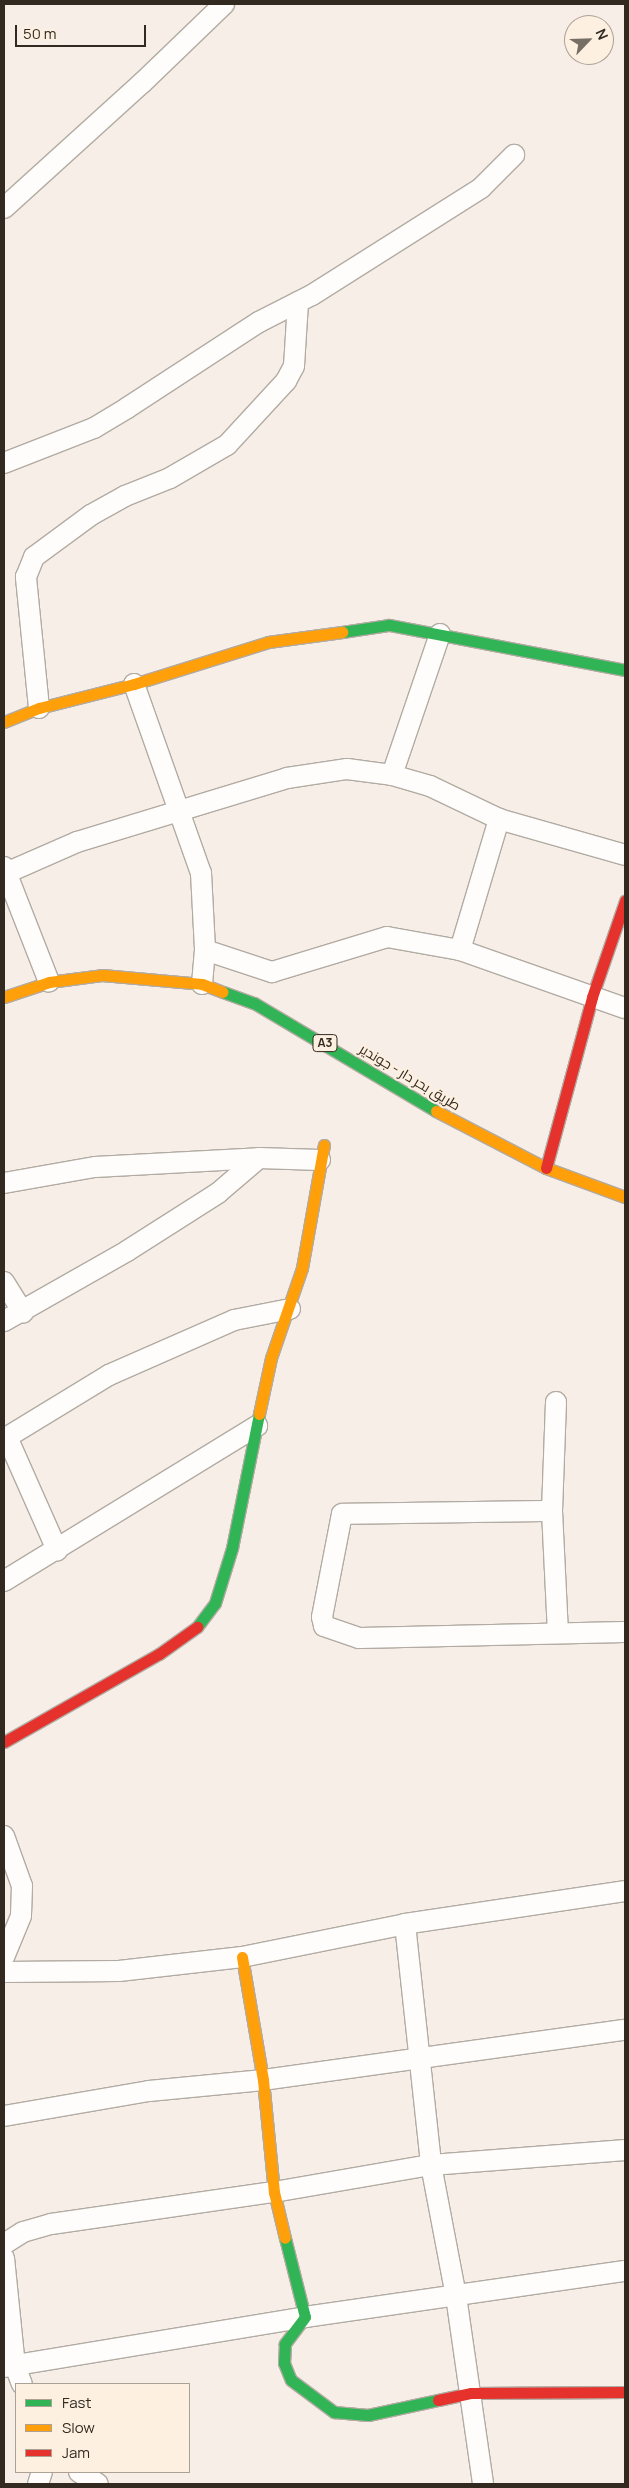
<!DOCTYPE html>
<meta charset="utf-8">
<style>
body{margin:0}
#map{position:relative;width:629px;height:2488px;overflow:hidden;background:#f7efe7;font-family:Manrope,Cairo,sans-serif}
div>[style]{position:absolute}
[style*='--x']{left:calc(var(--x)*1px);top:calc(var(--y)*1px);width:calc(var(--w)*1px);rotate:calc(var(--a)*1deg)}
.roads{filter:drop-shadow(1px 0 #b2aba3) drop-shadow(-1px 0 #b2aba3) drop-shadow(0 1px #b2aba3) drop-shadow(0 -1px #b2aba3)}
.street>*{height:20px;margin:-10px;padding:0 10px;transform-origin:10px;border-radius:10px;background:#fefdfb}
.fast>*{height:11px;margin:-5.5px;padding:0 5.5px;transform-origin:5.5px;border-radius:5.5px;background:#30b455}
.slow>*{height:11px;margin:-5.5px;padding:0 5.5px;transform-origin:5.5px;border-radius:5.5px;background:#ff9f0a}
.jam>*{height:11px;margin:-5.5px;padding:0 5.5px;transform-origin:5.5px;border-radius:5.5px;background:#e5322d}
span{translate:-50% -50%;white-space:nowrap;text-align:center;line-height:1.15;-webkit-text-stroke:4px #fdf0e1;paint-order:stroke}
.shield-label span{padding:1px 4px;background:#fdf0e1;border:1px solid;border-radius:4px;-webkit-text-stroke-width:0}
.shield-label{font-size:12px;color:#322a20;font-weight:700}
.street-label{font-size:14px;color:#322a20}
.frame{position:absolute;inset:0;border:5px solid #322a20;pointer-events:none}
.legend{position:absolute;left:15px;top:2383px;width:175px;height:90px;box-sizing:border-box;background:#fdf0e1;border:1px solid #aca194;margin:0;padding:6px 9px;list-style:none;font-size:15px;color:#322a20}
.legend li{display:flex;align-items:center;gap:10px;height:25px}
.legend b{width:25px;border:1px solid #aca194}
.north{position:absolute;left:564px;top:15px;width:50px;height:50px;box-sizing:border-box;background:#fdf0e1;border:1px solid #aca194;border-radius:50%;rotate:66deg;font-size:14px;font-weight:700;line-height:20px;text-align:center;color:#322a20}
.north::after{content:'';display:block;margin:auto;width:18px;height:22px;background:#776f66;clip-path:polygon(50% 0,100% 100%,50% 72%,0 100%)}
.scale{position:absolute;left:15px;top:25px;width:131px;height:22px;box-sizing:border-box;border:2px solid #322a20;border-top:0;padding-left:6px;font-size:15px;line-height:18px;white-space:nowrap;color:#322a20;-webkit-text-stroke:4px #fdf0e1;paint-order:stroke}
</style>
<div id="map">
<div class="roads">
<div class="street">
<div style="--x:4;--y:208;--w:186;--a:-42.2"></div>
<div style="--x:142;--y:83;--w:114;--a:-43.9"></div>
<div style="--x:4;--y:463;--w:97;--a:-21.3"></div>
<div style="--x:94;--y:428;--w:39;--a:-31"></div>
<div style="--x:127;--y:408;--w:158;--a:-33.1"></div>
<div style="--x:259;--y:322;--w:59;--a:-27"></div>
<div style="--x:312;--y:295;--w:200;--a:-32.3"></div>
<div style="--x:481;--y:188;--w:47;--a:-45"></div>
<div style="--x:440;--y:634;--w:149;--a:108.8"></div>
<div style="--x:392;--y:775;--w:40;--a:16"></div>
<div style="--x:430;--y:786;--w:76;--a:25.6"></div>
<div style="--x:499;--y:819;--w:131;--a:15.9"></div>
<div style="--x:134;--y:684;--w:201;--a:70.5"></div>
<div style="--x:201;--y:873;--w:77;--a:87"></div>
<div style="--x:39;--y:708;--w:132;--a:-95.7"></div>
<div style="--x:26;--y:577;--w:22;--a:-68"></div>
<div style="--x:34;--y:557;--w:71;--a:-36.4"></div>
<div style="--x:91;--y:515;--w:39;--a:-29"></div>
<div style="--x:125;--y:496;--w:48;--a:-21.8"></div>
<div style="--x:170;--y:478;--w:66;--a:-30.1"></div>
<div style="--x:227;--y:445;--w:87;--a:-47.3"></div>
<div style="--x:286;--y:381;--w:17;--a:-62"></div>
<div style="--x:294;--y:366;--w:64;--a:-86.4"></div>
<div style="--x:4;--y:867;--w:123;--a:68.6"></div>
<div style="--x:4;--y:874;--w:80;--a:-23.7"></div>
<div style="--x:77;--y:842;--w:220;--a:-16.9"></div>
<div style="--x:287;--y:778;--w:61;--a:-8.5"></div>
<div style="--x:347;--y:769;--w:45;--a:7.6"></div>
<div style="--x:460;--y:950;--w:137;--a:-73.4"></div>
<div style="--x:202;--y:984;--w:34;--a:-85"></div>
<div style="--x:205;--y:950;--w:71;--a:18.2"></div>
<div style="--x:272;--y:972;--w:120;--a:-16.9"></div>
<div style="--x:387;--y:937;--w:74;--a:10.1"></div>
<div style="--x:460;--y:950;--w:175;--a:19.4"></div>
<div style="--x:4;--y:1183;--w:92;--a:-10"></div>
<div style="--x:95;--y:1167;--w:164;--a:-3.1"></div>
<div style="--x:259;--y:1158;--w:61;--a:1.9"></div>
<div style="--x:4;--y:1282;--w:36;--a:58"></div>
<div style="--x:4;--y:1321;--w:142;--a:-29.6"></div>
<div style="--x:127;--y:1251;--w:108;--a:-32.5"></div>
<div style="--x:218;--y:1193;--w:54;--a:-40.5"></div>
<div style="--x:556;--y:1402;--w:109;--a:92.1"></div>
<div style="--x:552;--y:1511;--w:122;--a:87.2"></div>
<div style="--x:7;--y:1437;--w:124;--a:66.1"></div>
<div style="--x:4;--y:1439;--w:123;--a:-31.4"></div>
<div style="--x:109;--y:1375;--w:137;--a:-23.7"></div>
<div style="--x:234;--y:1320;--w:57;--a:-11.1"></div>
<div style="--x:552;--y:1511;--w:210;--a:179.2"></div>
<div style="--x:342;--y:1514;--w:105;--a:101"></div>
<div style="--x:322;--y:1617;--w:9;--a:77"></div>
<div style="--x:324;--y:1626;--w:37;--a:19"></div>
<div style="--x:359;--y:1638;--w:266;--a:-1.3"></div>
<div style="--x:4;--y:1581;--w:297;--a:-31.5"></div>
<div style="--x:4;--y:1836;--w:53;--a:70.2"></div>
<div style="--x:22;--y:1886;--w:30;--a:92"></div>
<div style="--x:21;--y:1916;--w:44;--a:112.5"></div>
<div style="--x:405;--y:1924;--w:242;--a:83.8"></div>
<div style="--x:431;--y:2165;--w:133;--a:79.2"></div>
<div style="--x:456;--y:2296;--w:190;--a:81.8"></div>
<div style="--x:4;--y:1972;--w:115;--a:-0.5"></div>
<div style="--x:119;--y:1971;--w:124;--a:-6.5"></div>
<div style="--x:242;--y:1957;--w:166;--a:-11.4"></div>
<div style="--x:405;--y:1924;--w:222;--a:-8.5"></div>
<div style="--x:4;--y:2116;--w:147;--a:-9.8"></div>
<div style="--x:149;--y:2091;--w:115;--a:-5.5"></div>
<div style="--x:263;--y:2080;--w:365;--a:-7.9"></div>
<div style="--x:4;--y:2244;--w:22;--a:-32"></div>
<div style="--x:23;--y:2232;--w:29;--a:-16"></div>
<div style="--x:51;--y:2224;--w:225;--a:-8.2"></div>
<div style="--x:274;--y:2192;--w:159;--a:-9.8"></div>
<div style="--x:431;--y:2165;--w:195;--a:-4.4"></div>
<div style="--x:4;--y:2258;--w:109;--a:84.2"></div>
<div style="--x:15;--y:2366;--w:19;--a:69"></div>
<div style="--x:4;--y:2367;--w:305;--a:-9.4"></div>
<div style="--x:305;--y:2317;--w:323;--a:-8.2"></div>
<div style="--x:79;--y:2472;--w:22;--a:32"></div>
<div style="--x:38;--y:2484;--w:13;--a:-72"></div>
</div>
<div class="fast">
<div style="--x:342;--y:632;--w:48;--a:-8.5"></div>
<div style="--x:389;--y:625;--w:240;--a:10.8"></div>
<div style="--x:223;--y:992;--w:33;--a:20"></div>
<div style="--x:254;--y:1003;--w:212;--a:30.7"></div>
<div style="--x:197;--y:1627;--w:30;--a:-53"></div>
<div style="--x:215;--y:1603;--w:58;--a:-72.8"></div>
<div style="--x:232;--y:1548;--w:137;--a:-78.6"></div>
<div style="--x:285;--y:2238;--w:81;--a:75.8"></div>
<div style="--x:305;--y:2317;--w:34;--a:127"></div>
<div style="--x:285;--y:2344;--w:19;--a:93"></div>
<div style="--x:284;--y:2363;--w:18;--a:68"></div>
<div style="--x:291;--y:2380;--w:54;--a:36.7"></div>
<div style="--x:334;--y:2412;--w:34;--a:5"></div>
<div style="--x:368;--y:2415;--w:72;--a:-12.1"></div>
</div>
<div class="slow">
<div style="--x:4;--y:722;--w:38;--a:-22"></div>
<div style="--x:39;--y:708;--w:98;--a:-14.2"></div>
<div style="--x:134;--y:684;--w:140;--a:-17.4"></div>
<div style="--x:268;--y:642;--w:75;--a:-7.7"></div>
<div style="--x:4;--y:997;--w:47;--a:-18.4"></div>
<div style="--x:49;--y:982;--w:53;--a:-7.5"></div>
<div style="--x:102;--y:975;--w:100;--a:5.1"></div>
<div style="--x:202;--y:984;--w:22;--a:21"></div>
<div style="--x:436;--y:1111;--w:124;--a:27.4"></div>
<div style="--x:546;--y:1168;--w:84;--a:20.2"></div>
<div style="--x:259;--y:1414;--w:57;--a:-77.9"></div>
<div style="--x:271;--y:1358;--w:95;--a:-71"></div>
<div style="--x:302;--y:1268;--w:125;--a:-79.9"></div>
<div style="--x:242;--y:1957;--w:125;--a:80.3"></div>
<div style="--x:263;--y:2080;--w:113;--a:84.4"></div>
<div style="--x:274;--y:2192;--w:47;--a:76.6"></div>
</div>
<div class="jam">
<div style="--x:546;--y:1168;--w:177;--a:-74.9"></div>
<div style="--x:592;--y:997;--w:102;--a:-71"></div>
<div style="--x:4;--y:1742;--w:178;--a:-29.6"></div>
<div style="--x:159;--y:1654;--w:47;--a:-35.4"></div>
<div style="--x:438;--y:2400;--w:34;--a:-12"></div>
<div style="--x:471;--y:2393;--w:154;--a:-0.4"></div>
</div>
</div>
<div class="shield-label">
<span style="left:325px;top:1043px">A3</span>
</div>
<div class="street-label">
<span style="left:410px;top:1077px;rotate:31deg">طريق بحر دار - جوندير</span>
</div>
<div class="frame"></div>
<ul class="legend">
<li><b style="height:6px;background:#30b455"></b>Fast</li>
<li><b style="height:6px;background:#ff9f0a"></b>Slow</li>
<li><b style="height:6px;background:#e5322d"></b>Jam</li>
</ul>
<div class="north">N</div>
<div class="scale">50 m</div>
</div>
